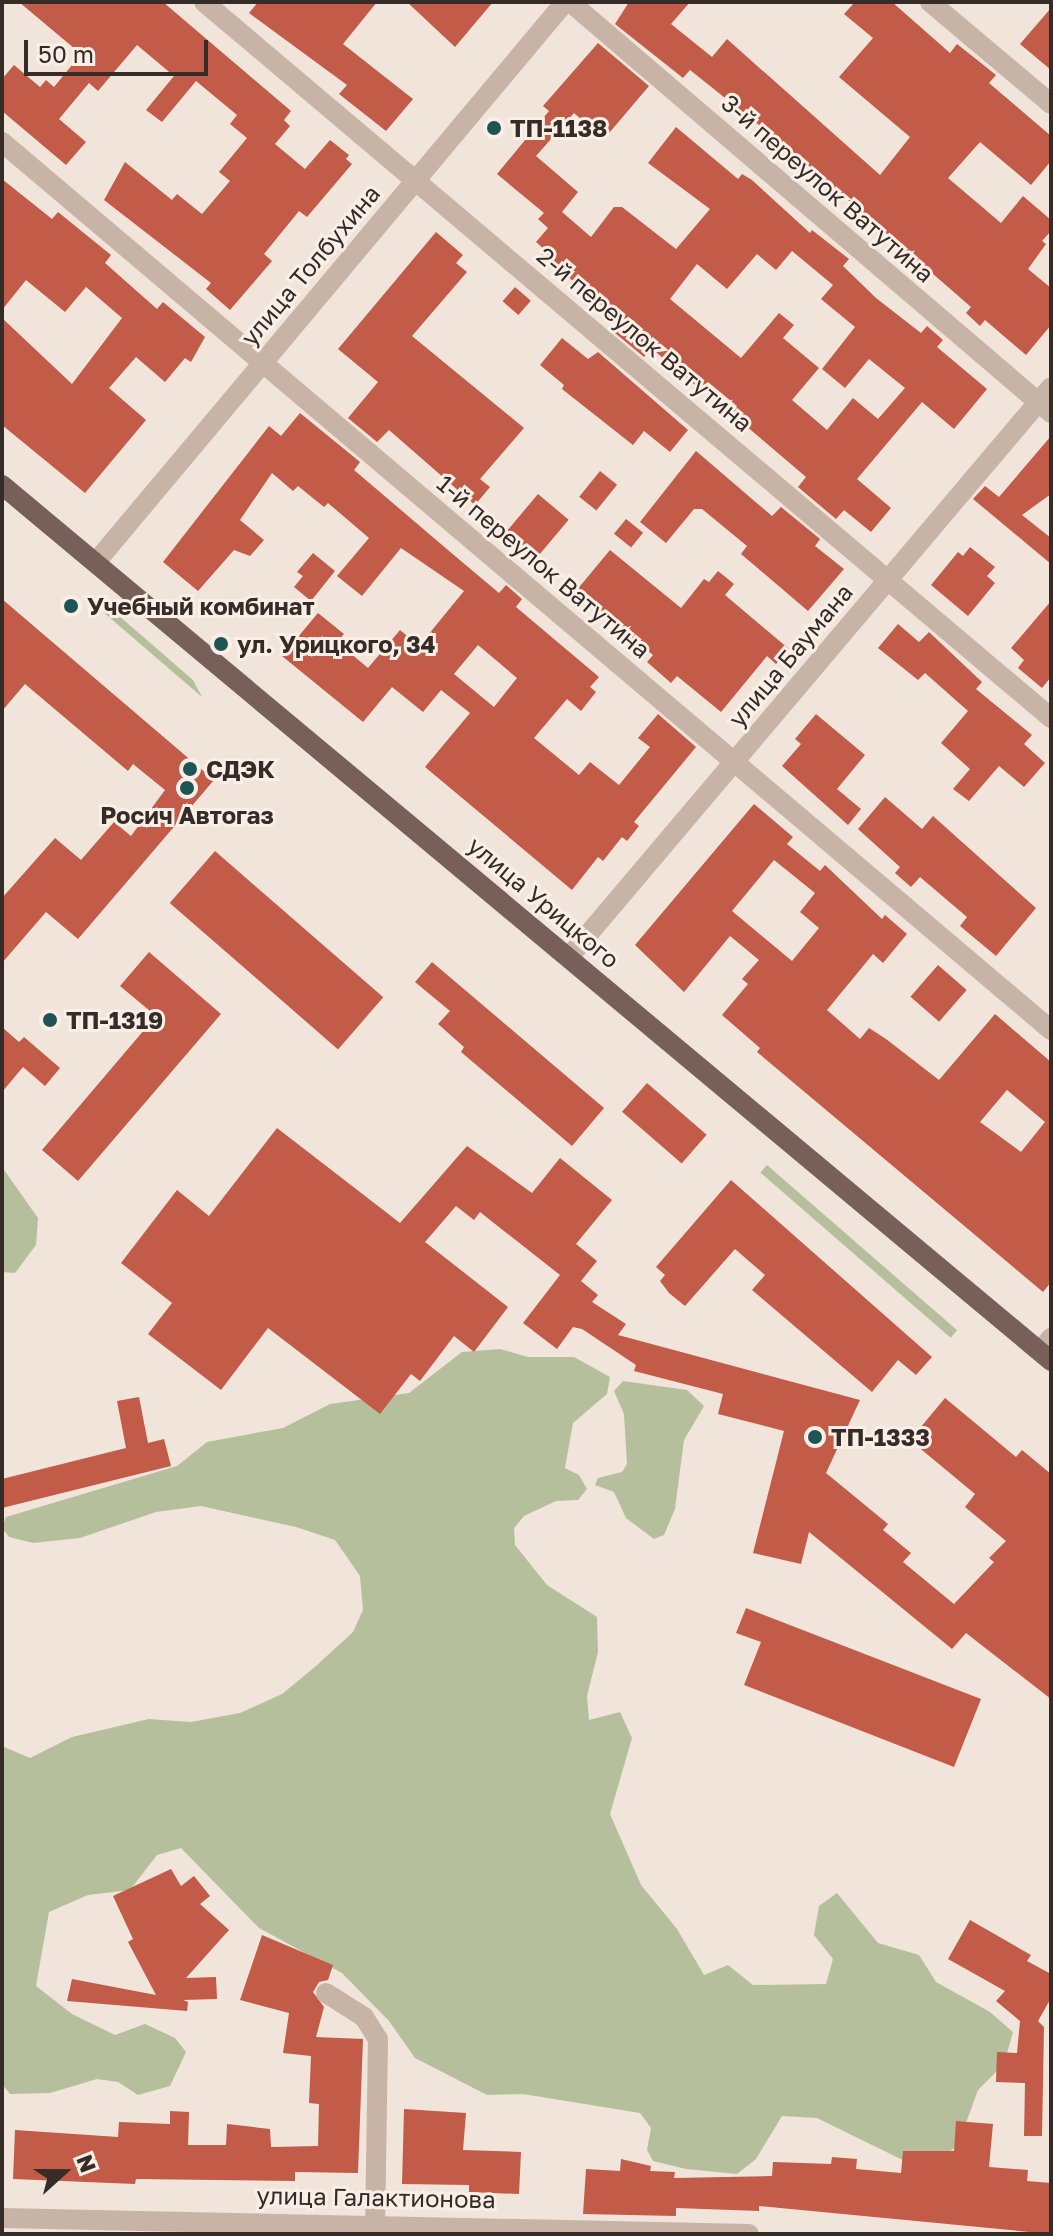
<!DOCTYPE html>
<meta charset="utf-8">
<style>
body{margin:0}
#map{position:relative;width:1053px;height:2236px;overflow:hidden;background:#f1e4db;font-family:"Golos Text",sans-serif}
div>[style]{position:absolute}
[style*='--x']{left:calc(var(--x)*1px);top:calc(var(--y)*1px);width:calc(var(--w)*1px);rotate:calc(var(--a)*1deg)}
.green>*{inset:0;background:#b6bf9b;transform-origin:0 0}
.building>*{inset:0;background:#c25b47;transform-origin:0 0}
.minor>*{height:20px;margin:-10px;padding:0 10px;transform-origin:10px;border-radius:10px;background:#c8b3a7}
.major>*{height:20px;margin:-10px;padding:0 10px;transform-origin:10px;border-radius:10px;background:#776059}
.dots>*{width:22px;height:22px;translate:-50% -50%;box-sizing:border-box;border:4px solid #f9efe7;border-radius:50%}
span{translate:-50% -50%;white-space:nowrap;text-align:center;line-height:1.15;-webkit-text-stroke:6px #f9efe7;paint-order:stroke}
.poi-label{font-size:24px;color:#352b27;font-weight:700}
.left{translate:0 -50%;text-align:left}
.street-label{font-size:24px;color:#352b27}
.frame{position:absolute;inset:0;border:4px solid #352b27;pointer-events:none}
.north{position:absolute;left:24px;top:2132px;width:80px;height:80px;-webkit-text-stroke:6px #f9efe7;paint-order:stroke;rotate:69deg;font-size:22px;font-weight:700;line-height:32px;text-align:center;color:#352b27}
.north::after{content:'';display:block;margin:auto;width:28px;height:36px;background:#352b27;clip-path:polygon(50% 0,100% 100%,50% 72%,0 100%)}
.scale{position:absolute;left:24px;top:40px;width:184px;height:36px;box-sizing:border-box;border:4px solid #352b27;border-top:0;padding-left:10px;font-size:24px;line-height:28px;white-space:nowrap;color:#352b27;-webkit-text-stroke:6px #f9efe7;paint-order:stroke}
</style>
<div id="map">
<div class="green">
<div style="clip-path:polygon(102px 611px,118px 615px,193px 680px,202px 697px)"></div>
<div style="left:767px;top:1165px;width:252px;height:10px;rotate:41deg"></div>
<div style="clip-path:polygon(2px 1167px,38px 1218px,36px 1245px,15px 1273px,2px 1272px)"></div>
<div style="clip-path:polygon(500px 1349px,528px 1357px,574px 1357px,610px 1377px,607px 1394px,573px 1423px,565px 1468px,579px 1475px,587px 1489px,578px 1500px,556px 1501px,524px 1516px,514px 1528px,515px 1545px,547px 1585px,597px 1617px,598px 1652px,587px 1696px,589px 1720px,620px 1712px,632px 1738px,610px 1814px,641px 1885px,677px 1929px,704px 1975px,728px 1965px,753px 1985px,826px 1984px,833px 1959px,814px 1935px,819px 1906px,837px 1893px,878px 1943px,919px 1955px,936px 1982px,990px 2012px,1013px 2032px,1004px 2064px,978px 2090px,958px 2145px,925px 2171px,817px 2118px,782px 2116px,756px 2159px,737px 2174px,686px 2169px,653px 2161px,647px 2150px,651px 2128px,640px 2113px,523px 2094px,487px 2095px,415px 2058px,389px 2021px,342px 1973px,259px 1928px,181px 1848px,157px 1855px,130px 1890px,88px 1895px,49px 1912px,36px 1986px,72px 2014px,115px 2035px,145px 2024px,175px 2038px,186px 2052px,170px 2086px,138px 2095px,118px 2082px,97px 2079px,50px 2093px,10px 2094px,2px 2084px,2px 1746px,30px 1758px,72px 1737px,149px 1719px,191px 1722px,240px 1713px,282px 1694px,316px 1666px,353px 1632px,363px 1610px,360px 1576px,335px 1540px,296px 1527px,201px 1506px,156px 1512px,80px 1538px,33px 1543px,9px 1537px,2px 1528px,6px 1517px,177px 1466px,207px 1442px,283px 1428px,330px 1404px,409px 1393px,462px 1352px)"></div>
<div style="clip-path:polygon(623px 1381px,687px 1390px,704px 1406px,684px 1440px,675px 1509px,664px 1535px,654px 1539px,626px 1518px,614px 1492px,595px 1485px,598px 1478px,622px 1472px,627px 1464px,624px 1414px,614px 1391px)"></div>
</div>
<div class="building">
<div style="clip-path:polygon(19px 2px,163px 2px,291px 111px,284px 120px,290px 126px,275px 144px,305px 169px,330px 140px,349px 155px,346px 159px,352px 164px,307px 217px,299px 211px,264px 254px,272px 261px,230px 310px,206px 289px,211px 283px,104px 200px,125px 162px,172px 200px,177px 194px,202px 214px,230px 181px,219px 172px,247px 138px,230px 124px,237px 115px,196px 81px,162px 122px,146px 110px,174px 76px,137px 45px,98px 91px,89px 83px,59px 119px,86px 142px,66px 165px,2px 111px,2px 79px,14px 65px,40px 87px,46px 80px,54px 87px,81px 54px)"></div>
<div style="clip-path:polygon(258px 2px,377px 2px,343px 44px,413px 99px,386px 131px,339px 94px,347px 85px,249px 13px)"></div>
<div style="clip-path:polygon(407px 2px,493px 2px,455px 47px)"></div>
<div style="clip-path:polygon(629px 2px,690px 2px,671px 24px,712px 57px,727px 39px,880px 175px,910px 137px,839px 77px,873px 38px,844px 14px,855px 2px,892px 2px,950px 53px,957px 44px,996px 75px,989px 83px,1051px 136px,1051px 161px,1031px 185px,980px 142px,948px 178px,1001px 223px,1023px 196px,1051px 220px,1051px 231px,1042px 241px,1046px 244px,1028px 269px,1051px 288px,1051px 325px,1026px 355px,985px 320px,980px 326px,966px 313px,971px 307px,794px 153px,690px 70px,683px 78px,615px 24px)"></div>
<div style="clip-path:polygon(1051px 8px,1051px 70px,1020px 44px)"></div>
<div style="clip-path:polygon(evenodd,598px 43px,649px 86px,604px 139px,574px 113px,536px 156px,578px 192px,562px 212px,591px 237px,614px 207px,622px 207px,676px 249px,710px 209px,648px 163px,676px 127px,738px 179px,742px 174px,752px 180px,810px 233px,812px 230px,849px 259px,843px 266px,876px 298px,921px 333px,927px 326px,943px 340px,937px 347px,987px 389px,954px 429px,922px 402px,857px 479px,891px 508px,871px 532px,844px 510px,836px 519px,798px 487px,806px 477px,731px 413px,737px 406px,708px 382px,701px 390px,651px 348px,644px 357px,615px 333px,623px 323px,542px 255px,546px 251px,536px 242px,548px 228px,538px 219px,544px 213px,497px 174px,549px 111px,543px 106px,598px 43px,792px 251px,833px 285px,821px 299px,855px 327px,822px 369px,845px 388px,869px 359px,905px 388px,878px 419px,853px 398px,827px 430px,792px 400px,819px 368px,783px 338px,794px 325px,779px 313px,741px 358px,670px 299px,697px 264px,727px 289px,757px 254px,776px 270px,792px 251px)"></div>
<div style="clip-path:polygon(2px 179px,52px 219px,58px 212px,111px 255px,105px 263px,157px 309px,163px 302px,205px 337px,191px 362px,185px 358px,165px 382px,136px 357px,109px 388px,146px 420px,85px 493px,2px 425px,2px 318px,72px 384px,122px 318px,86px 287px,65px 312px,26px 280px,2px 310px)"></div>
<div style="clip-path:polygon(436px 232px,463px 255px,456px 263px,467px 272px,412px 336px,524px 428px,480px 479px,490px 487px,475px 505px,389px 430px,377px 442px,348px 418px,378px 382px,338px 349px)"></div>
<div style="left:515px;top:287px;width:21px;height:19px;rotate:41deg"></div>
<div style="clip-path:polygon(562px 338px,588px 359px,598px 352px,688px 430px,670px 452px,644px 431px,633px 445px,562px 389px,564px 385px,540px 365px)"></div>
<div style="clip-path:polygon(evenodd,300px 413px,360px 462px,354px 470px,455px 556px,499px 593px,506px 585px,522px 599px,516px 607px,599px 677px,590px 687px,596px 692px,581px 711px,567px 699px,534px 738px,579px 775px,590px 762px,619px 785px,650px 747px,638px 738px,658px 714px,696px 747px,634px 822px,639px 826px,627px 841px,622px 837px,603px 861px,598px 857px,572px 890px,425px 767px,470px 713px,441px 690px,423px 712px,392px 687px,363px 722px,282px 656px,318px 613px,344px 634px,337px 642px,368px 668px,400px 630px,419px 646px,464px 591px,401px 548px,362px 596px,337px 576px,369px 538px,328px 503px,324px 507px,298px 486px,293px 491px,272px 473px,240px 520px,264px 540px,250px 556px,234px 550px,198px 591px,163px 562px,269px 426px,281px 436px,300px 413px,478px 645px,517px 678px,494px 707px,454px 674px,478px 645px)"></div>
<div style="clip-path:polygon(1051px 436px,1051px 494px,1022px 515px,1051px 538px,1051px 564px,973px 499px,985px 486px,999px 497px)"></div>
<div style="clip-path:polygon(696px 451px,772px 516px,781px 507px,820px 539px,815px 546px,844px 569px,808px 611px,741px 554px,747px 546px,702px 509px,694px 509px,666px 543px,640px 522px)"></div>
<div style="left:600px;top:471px;width:22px;height:33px;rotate:39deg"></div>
<div style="left:538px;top:494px;width:40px;height:51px;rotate:40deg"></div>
<div style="left:626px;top:519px;width:22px;height:19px;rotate:39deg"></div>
<div style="clip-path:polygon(970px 547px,995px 567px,987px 576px,995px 583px,968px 616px,931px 585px,958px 552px,963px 556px)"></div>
<div style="clip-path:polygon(610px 550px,681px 608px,704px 579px,709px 582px,718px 571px,734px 584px,725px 595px,789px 649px,776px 664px,767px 656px,721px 712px,677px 676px,671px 683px,647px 662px,653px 655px,576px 591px)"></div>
<div style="clip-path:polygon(313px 553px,335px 571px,311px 601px,294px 587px,303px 576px,297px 572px)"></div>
<div style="clip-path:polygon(2px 599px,214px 780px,78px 939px,46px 912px,2px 963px,2px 898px,55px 838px,81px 860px,114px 822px,131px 836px,165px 790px,133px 764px,128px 771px,25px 684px,2px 711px)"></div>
<div style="clip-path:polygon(1051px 601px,1051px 677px,1042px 688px,1018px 668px,1024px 660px,1011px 648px)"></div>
<div style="clip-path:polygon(898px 624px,919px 642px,929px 632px,982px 682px,976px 689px,1032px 735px,1024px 744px,1045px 763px,1024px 787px,999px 766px,969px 801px,953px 789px,970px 769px,941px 743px,968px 711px,925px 673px,918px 680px,878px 648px)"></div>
<div style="clip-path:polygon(816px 714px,865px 755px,837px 789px,861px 809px,848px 825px,782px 766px,801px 744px,795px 739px)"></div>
<div style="clip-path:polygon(885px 797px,922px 829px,933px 816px,1036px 908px,996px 956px,960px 926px,967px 917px,920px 877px,911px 887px,895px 873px,900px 867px,858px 829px)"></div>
<div style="clip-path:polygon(evenodd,754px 804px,793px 837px,787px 844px,820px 871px,825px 865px,882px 919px,885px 915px,907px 934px,883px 963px,873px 954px,827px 1010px,860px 1039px,869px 1028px,886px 1039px,939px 1080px,995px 1014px,1051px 1062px,1051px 1282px,1043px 1292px,757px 1052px,760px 1048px,722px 1015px,748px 984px,742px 979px,759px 960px,730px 936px,684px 992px,635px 945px,754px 804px,774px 860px,815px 893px,800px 912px,819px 928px,792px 961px,732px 911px,774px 860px,754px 804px,1007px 1090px,1045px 1122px,1021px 1152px,980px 1122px,1007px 1090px)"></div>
<div style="left:215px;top:851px;width:223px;height:69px;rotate:41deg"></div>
<div style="clip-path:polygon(149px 952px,221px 1014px,78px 1181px,42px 1150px,156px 1016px,120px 986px)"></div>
<div style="clip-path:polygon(432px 962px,604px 1108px,572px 1146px,461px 1052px,464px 1047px,438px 1024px,450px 1011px,415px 982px)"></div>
<div style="left:938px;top:965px;width:38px;height:42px;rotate:41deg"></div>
<div style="clip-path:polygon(2px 1027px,19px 1042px,24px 1037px,60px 1068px,45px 1086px,23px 1067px,2px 1092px)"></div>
<div style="left:647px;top:1083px;width:79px;height:38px;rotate:41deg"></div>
<div style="clip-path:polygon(277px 1128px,400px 1223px,467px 1146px,532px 1193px,560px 1158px,612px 1200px,576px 1244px,597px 1261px,581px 1281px,598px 1295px,592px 1302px,626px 1324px,618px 1335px,860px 1400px,826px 1473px,888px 1524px,883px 1530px,911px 1553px,903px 1562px,954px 1604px,994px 1562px,989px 1558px,1006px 1541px,965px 1507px,975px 1494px,910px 1440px,945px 1398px,1016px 1457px,1022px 1450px,1051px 1474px,1051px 1699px,966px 1633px,952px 1649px,809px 1532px,801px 1564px,753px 1553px,784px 1431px,718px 1414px,723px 1394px,634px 1371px,636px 1365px,582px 1329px,573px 1327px,557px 1349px,523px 1323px,560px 1275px,480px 1212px,474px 1220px,456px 1206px,425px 1242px,508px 1307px,474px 1352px,454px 1336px,420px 1381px,411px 1374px,380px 1414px,268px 1328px,221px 1390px,148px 1334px,172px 1303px,121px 1263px,177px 1190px,209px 1216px)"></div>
<div style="clip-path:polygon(731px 1180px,932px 1357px,916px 1375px,898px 1360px,872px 1392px,752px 1290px,765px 1275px,735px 1249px,685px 1306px,669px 1293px,660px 1281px,665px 1275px,656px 1267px)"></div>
<div style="clip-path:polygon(139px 1397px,148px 1443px,164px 1439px,171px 1466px,2px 1508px,2px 1479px,126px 1448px,117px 1401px)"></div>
<div style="clip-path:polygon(746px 1608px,981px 1699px,954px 1767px,744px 1685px,761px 1642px,736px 1633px)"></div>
<div style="clip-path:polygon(171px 1869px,181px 1886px,194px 1876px,210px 1896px,200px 1904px,229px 1930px,186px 1978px,216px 1977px,217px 1999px,183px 2000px,188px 2002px,187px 2011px,67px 2001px,72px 1979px,156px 1995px,128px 1942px,133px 1939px,113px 1896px)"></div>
<div style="clip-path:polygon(970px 1920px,1031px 1955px,1027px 1961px,1051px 1974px,1051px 1998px,1038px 2021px,1044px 2027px,1042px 2136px,1024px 2136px,1025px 2083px,996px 2082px,997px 2052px,1017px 2053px,1020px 2021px,996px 2001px,1005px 1991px,948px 1959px)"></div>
<div style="clip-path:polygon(262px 1935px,333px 1965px,328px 1980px,319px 1982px,313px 1992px,324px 2007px,316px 2037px,363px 2039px,358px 2173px,295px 2172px,295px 2181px,136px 2179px,135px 2184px,13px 2179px,15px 2130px,118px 2137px,119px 2122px,170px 2124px,170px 2111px,189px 2112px,188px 2145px,226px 2145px,227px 2124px,270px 2129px,271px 2147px,318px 2146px,319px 2104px,309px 2103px,311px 2056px,283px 2053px,289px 2013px,240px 2000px)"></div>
<div style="clip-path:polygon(404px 2109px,466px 2113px,463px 2150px,521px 2152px,519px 2194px,469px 2192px,469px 2185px,402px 2184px)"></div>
<div style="clip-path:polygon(956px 2121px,993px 2124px,989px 2167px,1028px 2170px,1027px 2181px,1051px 2183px,1051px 2234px,759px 2206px,759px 2211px,676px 2208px,676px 2216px,583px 2214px,586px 2169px,620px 2171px,621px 2159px,651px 2166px,650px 2171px,675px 2172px,674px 2178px,772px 2176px,773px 2162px,831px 2164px,832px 2157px,857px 2159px,856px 2169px,901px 2173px,903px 2151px,954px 2151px)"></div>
</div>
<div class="minor">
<div style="--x:204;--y:2;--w:1109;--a:40.21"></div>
<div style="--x:570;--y:2;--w:633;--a:40.51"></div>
<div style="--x:930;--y:2;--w:158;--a:40.1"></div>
<div style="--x:2;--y:142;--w:1374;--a:40.25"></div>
<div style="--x:96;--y:562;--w:730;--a:-50.05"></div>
<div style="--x:569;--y:957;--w:746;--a:-49.78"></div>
<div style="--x:1040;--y:1351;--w:17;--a:-50"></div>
<div style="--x:326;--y:1993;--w:45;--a:32.3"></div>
<div style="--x:364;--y:2017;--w:26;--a:58"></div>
<div style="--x:378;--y:2039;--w:184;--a:90.9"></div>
<div style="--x:2;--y:2218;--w:747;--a:1.23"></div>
</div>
<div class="major">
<div style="--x:2;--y:485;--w:1367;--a:39.86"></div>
</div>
<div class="dots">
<div style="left:494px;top:128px;background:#1e5554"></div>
<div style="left:71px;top:606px;background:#1e5554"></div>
<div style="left:221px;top:644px;background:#1e5554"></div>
<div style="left:190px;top:769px;background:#1e5554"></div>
<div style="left:187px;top:788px;background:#1e5554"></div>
<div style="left:50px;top:1020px;background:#1e5554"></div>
<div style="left:815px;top:1437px;background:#1e5554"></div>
</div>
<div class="poi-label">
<span class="left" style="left:510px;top:128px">ТП-1138</span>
<span class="left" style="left:87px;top:606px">Учебный комбинат</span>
<span class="left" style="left:237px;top:644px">ул. Урицкого, 34</span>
<span class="left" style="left:206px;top:769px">СДЭК</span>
<span style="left:187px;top:815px">Росич Автогаз</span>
<span class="left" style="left:66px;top:1020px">ТП-1319</span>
<span class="left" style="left:831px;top:1437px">ТП-1333</span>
</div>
<div class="street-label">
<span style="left:828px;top:188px;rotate:41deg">3-й переулок Ватутина</span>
<span style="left:310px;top:265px;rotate:-50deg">улица Толбухина</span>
<span style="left:645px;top:339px;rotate:40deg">2-й переулок Ватутина</span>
<span style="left:544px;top:566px;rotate:40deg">1-й переулок Ватутина</span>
<span style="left:790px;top:655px;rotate:-50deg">улица Баумана</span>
<span style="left:544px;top:902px;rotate:40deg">улица Урицкого</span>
<span style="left:376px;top:2197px;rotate:1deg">улица Галактионова</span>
</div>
<div class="frame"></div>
<div class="north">N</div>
<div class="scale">50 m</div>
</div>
